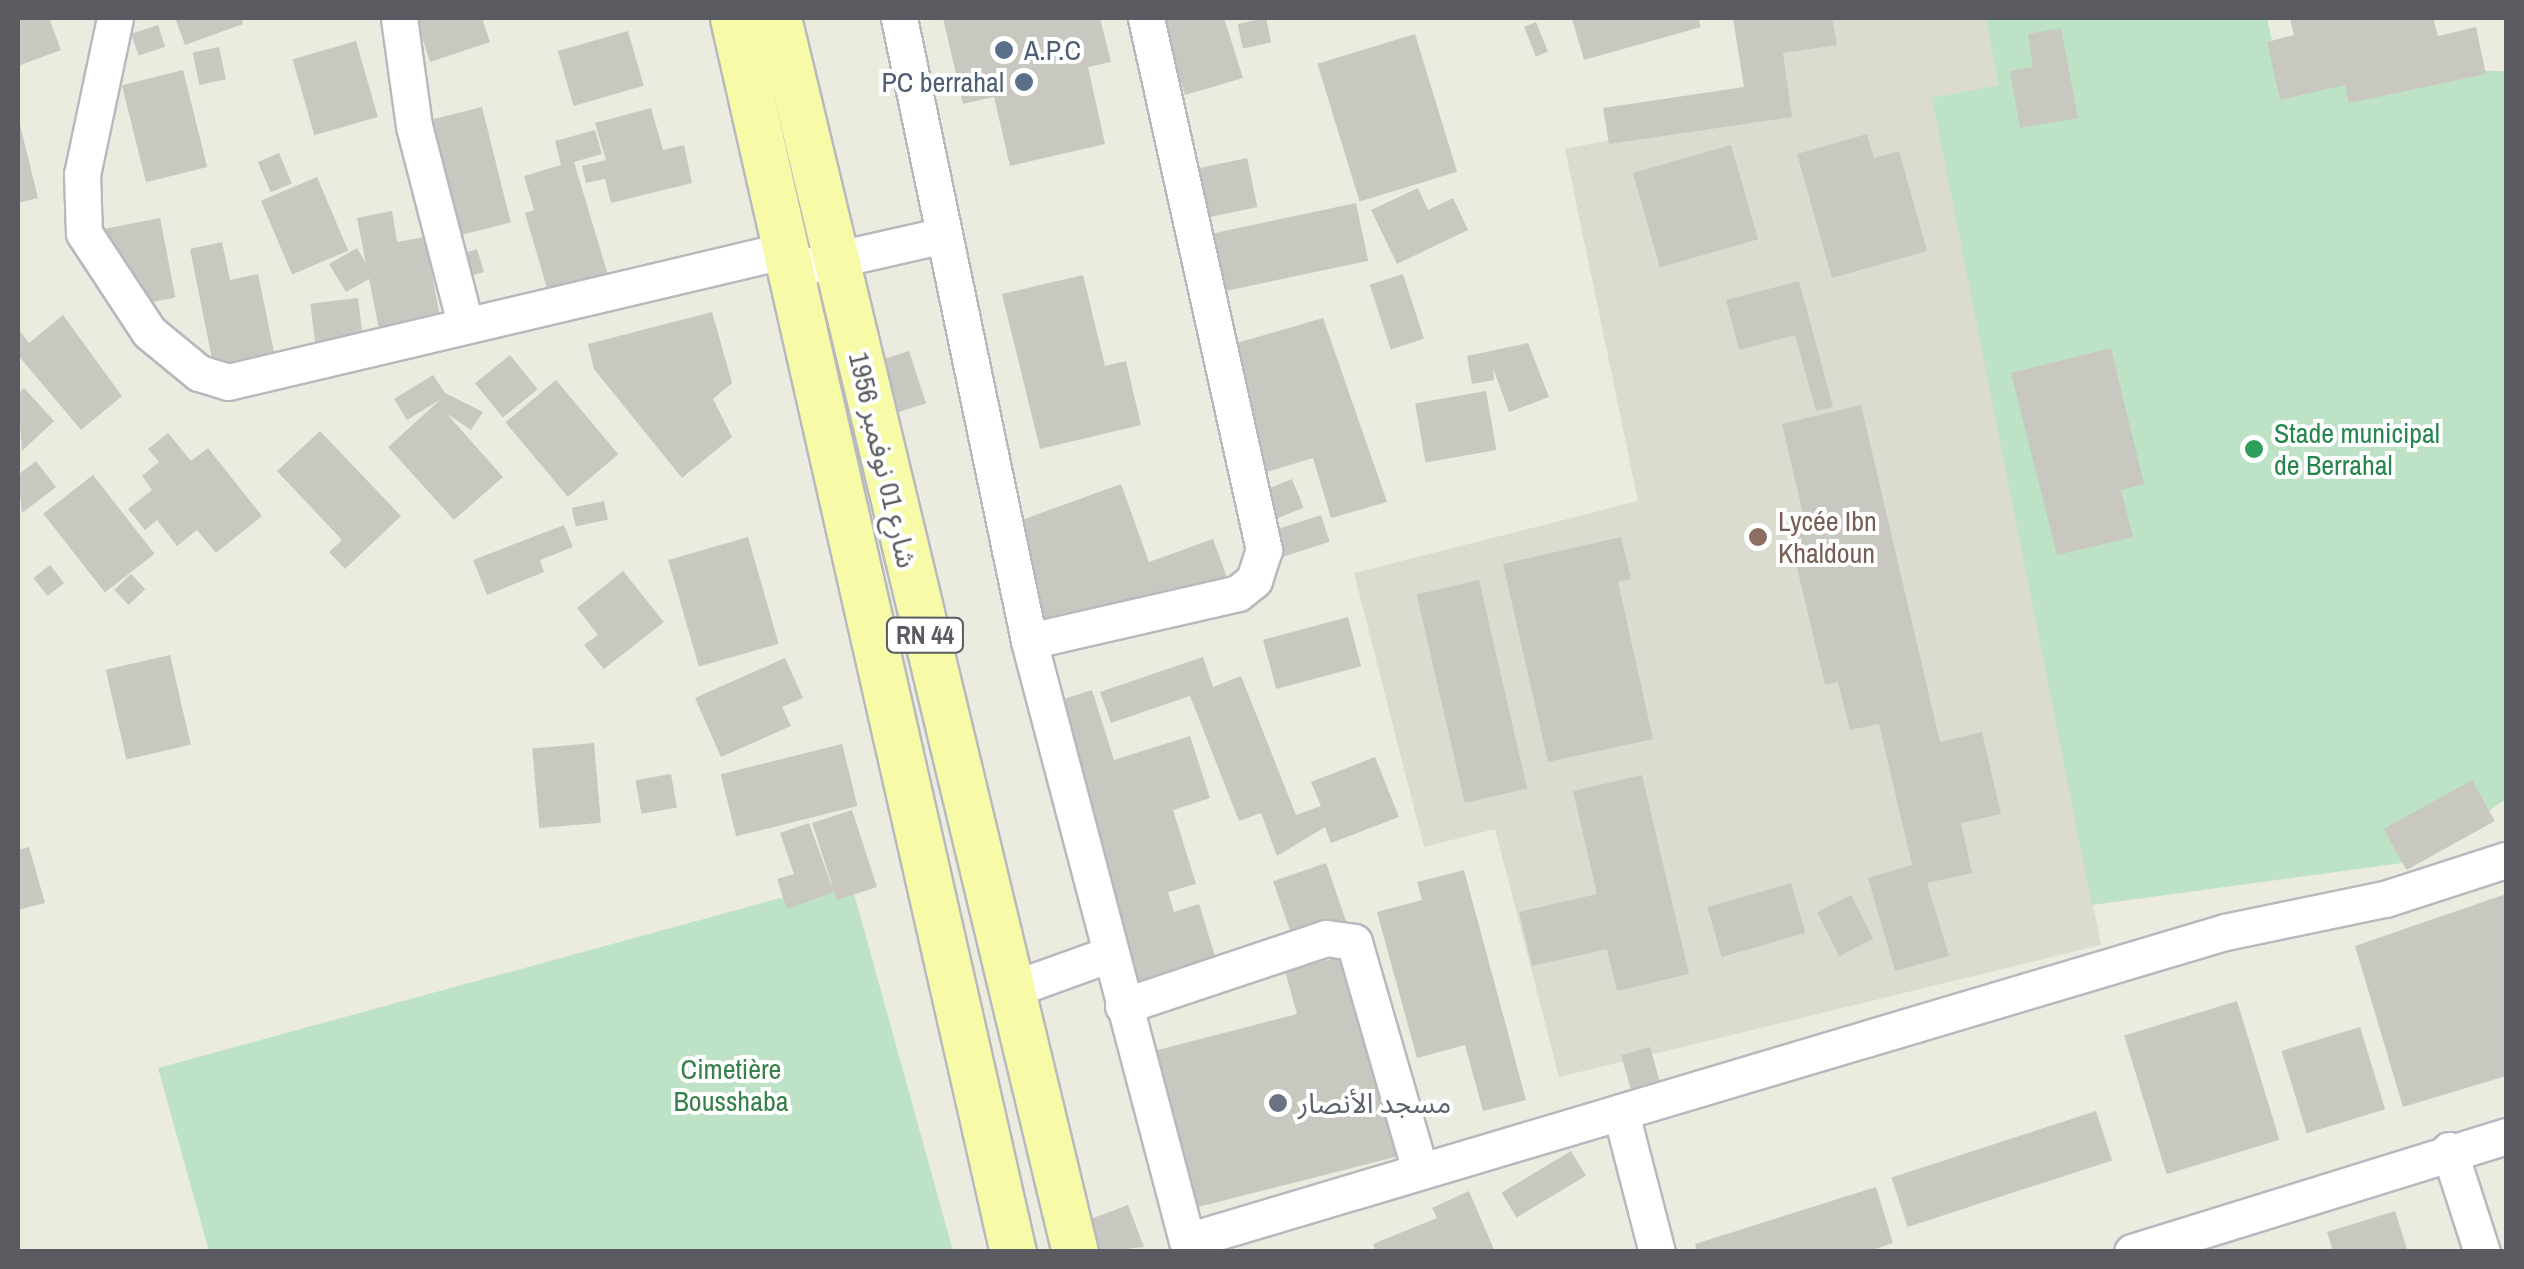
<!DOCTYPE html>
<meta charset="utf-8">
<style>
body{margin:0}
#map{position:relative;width:2524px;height:1269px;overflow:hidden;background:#ebebe0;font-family:"Archivo Narrow","Noto Sans Arabic",sans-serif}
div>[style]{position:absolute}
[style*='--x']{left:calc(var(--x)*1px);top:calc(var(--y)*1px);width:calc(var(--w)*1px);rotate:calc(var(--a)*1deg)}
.education>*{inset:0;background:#dbdbcf}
.green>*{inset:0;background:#bee2c5}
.building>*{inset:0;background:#c8c8c0;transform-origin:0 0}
.roads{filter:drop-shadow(2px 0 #b8b9bf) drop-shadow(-2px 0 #b8b9bf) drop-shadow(0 2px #b8b9bf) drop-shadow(0 -2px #b8b9bf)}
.minor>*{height:35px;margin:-17.5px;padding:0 17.5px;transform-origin:17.5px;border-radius:17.5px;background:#fff}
.major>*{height:45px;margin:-22.5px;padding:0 22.5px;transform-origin:22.5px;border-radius:22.5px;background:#f7faa7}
.dots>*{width:28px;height:28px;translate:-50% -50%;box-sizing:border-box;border:5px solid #fff;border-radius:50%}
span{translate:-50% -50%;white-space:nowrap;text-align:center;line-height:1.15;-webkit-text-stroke:8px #fff;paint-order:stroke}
.shield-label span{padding:2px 8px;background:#fff;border:2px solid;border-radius:8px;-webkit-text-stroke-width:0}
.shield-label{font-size:25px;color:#595b61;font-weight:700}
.service-label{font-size:28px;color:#4e5e75}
.left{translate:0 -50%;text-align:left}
.right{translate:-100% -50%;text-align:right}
.leisure-label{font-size:28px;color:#27864d}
.street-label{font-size:28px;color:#595b61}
.education-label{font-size:28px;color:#785e54}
.park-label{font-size:28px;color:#38804a}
.worship-label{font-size:28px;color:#5b616d}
.frame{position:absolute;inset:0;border:20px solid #595b61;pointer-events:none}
</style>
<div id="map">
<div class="education">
<div style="clip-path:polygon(1846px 18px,1986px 18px,1998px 86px,1933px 99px,2101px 945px,1559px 1077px,1495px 829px,1424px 847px,1354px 573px,1638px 501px,1565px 149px,1777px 106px,1772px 26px)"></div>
</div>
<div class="green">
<div style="clip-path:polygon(1986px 18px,2267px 18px,2278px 69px,2506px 71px,2506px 799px,2417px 861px,2092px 905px,1932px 98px,1998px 85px)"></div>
<div style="clip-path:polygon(850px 879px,953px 1251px,209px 1251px,158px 1068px)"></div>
</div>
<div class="building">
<div style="clip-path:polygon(18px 18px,49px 18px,61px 50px,18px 66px)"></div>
<div style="clip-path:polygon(175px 18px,241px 18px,243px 24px,185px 45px)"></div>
<div style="clip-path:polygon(416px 18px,482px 18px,490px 42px,430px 62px)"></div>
<div style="clip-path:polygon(943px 18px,1100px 18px,1111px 62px,1088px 67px,1105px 144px,1010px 166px,994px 97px,963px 104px)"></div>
<div style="clip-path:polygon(1161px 18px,1224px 18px,1243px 78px,1185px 95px)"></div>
<div style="left:1266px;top:18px;width:25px;height:29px;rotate:78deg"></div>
<div style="clip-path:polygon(1698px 18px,1701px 27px,1584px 60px,1572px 19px)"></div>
<div style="clip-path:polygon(1733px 18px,1832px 18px,1837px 45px,1783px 53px,1792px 117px,1609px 144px,1603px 108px,1744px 87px)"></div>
<div style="clip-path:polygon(2290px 18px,2433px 18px,2438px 36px,2476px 27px,2486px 74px,2349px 103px,2345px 85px,2280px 100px,2267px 42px,2294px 35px)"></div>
<div style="left:1536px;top:22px;width:32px;height:13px;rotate:68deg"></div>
<div style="left:158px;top:25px;width:23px;height:28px;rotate:72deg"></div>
<div style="clip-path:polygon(2061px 28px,2078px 118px,2020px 128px,2010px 71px,2033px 67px,2028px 34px)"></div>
<div style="left:628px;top:31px;width:57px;height:73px;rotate:74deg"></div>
<div style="left:1415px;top:34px;width:144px;height:102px;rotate:73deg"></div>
<div style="left:356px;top:41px;width:79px;height:66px;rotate:74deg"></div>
<div style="left:219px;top:47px;width:33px;height:27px;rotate:78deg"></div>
<div style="left:183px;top:70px;width:100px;height:63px;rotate:76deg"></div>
<div style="left:482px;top:107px;width:119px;height:62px;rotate:76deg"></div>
<div style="clip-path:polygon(651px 108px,663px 150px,684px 145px,692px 183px,611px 203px,605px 179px,586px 183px,582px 166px,606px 160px,595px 123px)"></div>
<div style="clip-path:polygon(18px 117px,38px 198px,18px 203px)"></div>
<div style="clip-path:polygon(595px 130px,602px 154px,574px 162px,611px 285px,551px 302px,525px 213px,534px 210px,524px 176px,561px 165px,555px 141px)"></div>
<div style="clip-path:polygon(1867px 134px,1874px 158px,1899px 151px,1927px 251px,1832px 278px,1797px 154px)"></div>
<div style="left:1731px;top:145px;width:98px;height:102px;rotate:74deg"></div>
<div style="left:279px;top:153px;width:33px;height:23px;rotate:67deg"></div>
<div style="left:1247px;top:158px;width:50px;height:57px;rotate:78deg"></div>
<div style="left:317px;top:177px;width:80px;height:61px;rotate:67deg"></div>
<div style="clip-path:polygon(1418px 188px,1428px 210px,1453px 198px,1468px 230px,1397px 264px,1371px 210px)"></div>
<div style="left:1356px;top:203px;width:59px;height:151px;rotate:78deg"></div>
<div style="clip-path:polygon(392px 211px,397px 242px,425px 237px,441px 322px,380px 334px,369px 279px,346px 292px,329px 264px,357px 248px,366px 263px,357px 218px)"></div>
<div style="left:160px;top:218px;width:81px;height:63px;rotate:79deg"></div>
<div style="clip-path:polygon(222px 242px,230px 280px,258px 274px,275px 357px,214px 369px,190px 249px)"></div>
<div style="left:477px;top:249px;width:24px;height:24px;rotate:73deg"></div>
<div style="left:1403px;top:274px;width:68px;height:35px;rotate:72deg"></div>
<div style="clip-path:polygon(1083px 275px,1105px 366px,1126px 361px,1141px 425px,1040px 449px,1002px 294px)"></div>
<div style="clip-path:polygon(1799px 281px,1833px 407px,1816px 411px,1795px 335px,1739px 350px,1726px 300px)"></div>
<div style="left:358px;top:298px;width:46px;height:48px;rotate:83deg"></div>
<div style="clip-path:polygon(712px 312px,732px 383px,713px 399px,732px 437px,682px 478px,594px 369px,588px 344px)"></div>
<div style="clip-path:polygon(63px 315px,122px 396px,81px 430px,18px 355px,18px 329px,29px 343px)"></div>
<div style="clip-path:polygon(1323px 318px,1387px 502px,1331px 518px,1313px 458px,1247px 478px,1230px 345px)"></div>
<div style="clip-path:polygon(1528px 343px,1549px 397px,1509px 412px,1493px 368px,1494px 380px,1472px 384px,1467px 356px)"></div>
<div style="clip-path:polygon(2111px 348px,2144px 484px,2121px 490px,2133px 537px,2057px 555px,2011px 373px)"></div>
<div style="left:909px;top:351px;width:55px;height:42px;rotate:72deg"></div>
<div style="left:510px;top:355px;width:44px;height:45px;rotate:51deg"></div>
<div style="clip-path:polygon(433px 375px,445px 393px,483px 412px,471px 430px,447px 414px,503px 477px,454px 520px,388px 447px,441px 399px,407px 420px,394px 399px)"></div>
<div style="left:556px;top:380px;width:97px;height:66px;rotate:50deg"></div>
<div style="clip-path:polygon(24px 388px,54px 421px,22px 451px,18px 394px)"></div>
<div style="left:1486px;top:391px;width:60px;height:72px;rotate:80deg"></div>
<div style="clip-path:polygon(1861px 405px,1940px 742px,1982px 732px,2001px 814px,1961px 823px,1972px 873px,1927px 883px,1949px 956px,1895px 971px,1868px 878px,1912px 865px,1879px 724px,1850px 730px,1838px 682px,1825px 685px,1787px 526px,1805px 522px,1782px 424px)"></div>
<div style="clip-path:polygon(320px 431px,401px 516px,345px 569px,329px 552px,342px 540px,277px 471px)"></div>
<div style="clip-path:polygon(168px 433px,191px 461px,208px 448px,262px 516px,216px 553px,197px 530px,177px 546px,157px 520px,145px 530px,128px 509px,152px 490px,142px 476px,159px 462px,148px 449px)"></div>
<div style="clip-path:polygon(36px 461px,56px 487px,22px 513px,18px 475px)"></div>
<div style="left:93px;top:475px;width:100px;height:63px;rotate:52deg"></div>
<div style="left:1292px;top:479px;width:31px;height:40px;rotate:68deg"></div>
<div style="clip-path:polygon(1121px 484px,1149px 562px,1213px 539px,1231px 588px,1044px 656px,997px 529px)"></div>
<div style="left:604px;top:501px;width:19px;height:33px;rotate:78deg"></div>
<div style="left:1321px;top:515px;width:28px;height:58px;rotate:72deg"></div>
<div style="clip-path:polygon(564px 525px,573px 547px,540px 560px,544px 572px,487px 595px,473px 560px)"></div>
<div style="left:748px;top:537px;width:111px;height:83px;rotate:74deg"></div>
<div style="clip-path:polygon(1621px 537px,1631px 579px,1618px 582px,1653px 739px,1548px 762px,1503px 564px)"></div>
<div style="left:50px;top:565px;width:23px;height:21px;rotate:52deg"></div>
<div style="clip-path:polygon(623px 571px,664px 622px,604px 669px,584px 645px,598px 635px,577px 608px)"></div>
<div style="left:131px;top:574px;width:21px;height:23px;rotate:47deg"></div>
<div style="left:1479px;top:580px;width:214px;height:64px;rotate:77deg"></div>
<div style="left:1348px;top:617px;width:51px;height:88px;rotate:75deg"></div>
<div style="left:170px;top:655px;width:92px;height:66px;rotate:77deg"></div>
<div style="clip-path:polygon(1203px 657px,1213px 687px,1241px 676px,1296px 815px,1321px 806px,1311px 782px,1375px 757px,1399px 817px,1331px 843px,1325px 827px,1277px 856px,1261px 813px,1239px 821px,1190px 696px,1111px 723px,1100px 692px)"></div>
<div style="clip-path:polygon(785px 658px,803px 698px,782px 707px,791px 726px,721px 757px,695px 698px)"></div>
<div style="clip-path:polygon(1092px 690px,1114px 760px,1190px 736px,1210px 798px,1173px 810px,1196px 884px,1168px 892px,1174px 912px,1199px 904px,1222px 979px,1130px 1008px,1103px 919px,1120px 914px,1054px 702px)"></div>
<div style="left:594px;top:743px;width:80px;height:62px;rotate:85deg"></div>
<div style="left:842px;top:744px;width:64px;height:125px;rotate:76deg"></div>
<div style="left:671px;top:774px;width:34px;height:36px;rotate:80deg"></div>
<div style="clip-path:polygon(1642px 775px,1689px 974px,1617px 991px,1607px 949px,1532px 966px,1519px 912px,1597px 894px,1573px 791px)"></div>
<div style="left:2472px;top:780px;width:47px;height:101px;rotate:61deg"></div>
<div style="left:852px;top:810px;width:81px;height:42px;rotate:72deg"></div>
<div style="clip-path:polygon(809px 823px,834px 892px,787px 909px,777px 879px,794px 874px,780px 833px)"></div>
<div style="clip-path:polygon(29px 847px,45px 903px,18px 910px,18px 850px)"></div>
<div style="left:1326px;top:863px;width:67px;height:56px;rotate:71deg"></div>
<div style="clip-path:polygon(1464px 870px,1526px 1100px,1483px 1111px,1465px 1045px,1417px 1058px,1377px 912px,1422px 900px,1417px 882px)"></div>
<div style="left:1791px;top:883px;width:52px;height:87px;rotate:74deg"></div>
<div style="clip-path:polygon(2506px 894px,2506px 1076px,2403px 1107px,2355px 946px)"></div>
<div style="left:1851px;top:895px;width:49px;height:38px;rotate:63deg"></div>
<div style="clip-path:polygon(1351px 954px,1403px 1155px,1194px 1208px,1154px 1051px,1297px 1014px,1285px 971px)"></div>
<div style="left:2237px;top:1001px;width:145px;height:118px;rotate:73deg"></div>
<div style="left:2360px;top:1027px;width:86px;height:82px;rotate:73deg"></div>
<div style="left:1650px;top:1047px;width:35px;height:30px;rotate:74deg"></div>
<div style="left:2096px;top:1111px;width:52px;height:215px;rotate:72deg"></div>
<div style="left:1571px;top:1151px;width:29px;height:81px;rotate:59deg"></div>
<div style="clip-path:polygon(1876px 1187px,1893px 1243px,1867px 1252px,1697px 1252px,1695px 1244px)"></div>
<div style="clip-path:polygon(1469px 1191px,1495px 1252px,1376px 1252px,1373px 1244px,1437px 1218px,1432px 1208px)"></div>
<div style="clip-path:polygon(1128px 1205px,1144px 1247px,1100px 1252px,1088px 1220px)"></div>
<div style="clip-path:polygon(2395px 1211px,2408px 1252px,2333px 1252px,2327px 1232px)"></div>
</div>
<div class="roads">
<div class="minor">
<div style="--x:115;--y:18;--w:159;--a:101.9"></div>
<div style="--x:82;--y:174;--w:59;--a:88.1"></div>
<div style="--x:84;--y:233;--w:118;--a:56.7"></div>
<div style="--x:149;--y:332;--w:65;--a:39.4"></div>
<div style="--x:199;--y:373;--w:30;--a:17"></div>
<div style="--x:228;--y:382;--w:569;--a:-13.3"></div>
<div style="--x:399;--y:18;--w:109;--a:82.1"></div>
<div style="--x:414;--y:126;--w:200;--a:75.5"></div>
<div style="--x:899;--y:18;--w:636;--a:78.21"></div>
<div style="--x:1029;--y:641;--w:620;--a:75.25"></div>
<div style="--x:1187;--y:1241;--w:1083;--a:-16.58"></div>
<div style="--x:2225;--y:932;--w:163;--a:-11.7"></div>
<div style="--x:2385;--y:899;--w:127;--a:-17.9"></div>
<div style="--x:812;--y:265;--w:135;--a:-12.8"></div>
<div style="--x:1029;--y:641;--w:214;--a:-12.9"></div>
<div style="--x:1238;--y:593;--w:21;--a:-39"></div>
<div style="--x:1254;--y:580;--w:32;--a:-72"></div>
<div style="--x:1264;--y:550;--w:545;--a:-102.51"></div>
<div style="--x:1010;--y:990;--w:103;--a:-19.8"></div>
<div style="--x:1123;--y:1006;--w:214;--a:-18.5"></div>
<div style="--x:1326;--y:938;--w:28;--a:8"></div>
<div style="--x:1354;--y:942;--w:237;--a:73.9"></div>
<div style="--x:1622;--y:1117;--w:139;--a:75.5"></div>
<div style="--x:2449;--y:1150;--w:107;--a:72.1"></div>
<div style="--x:2132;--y:1252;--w:392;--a:-17.2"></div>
</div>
<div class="major">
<div style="--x:733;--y:18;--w:1265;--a:77.22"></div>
<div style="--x:778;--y:18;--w:1269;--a:76.47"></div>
</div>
</div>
<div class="dots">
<div style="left:1004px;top:50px;background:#5c6f8a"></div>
<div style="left:1024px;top:82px;background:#5c6f8a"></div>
<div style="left:2254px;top:449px;background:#2e9e5b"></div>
<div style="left:1758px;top:537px;background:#8d6e63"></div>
<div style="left:1278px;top:1103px;background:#6b7280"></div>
</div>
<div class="shield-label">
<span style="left:925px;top:635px">RN 44</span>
</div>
<div class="service-label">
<span class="left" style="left:1024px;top:50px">A.P.C</span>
<span class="right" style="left:1004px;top:82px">PC berrahal</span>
</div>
<div class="leisure-label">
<span class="left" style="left:2274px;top:449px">Stade municipal<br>de Berrahal</span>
</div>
<div class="street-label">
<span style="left:883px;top:460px;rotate:77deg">شارع 01 نوفمبر 1956</span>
</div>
<div class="education-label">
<span class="left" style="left:1778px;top:537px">Lycée Ibn<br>Khaldoun</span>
</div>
<div class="park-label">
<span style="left:731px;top:1085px">Cimetière<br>Bousshaba</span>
</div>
<div class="worship-label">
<span class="left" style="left:1298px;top:1103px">مسجد الأنصار</span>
</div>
<div class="frame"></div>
</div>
